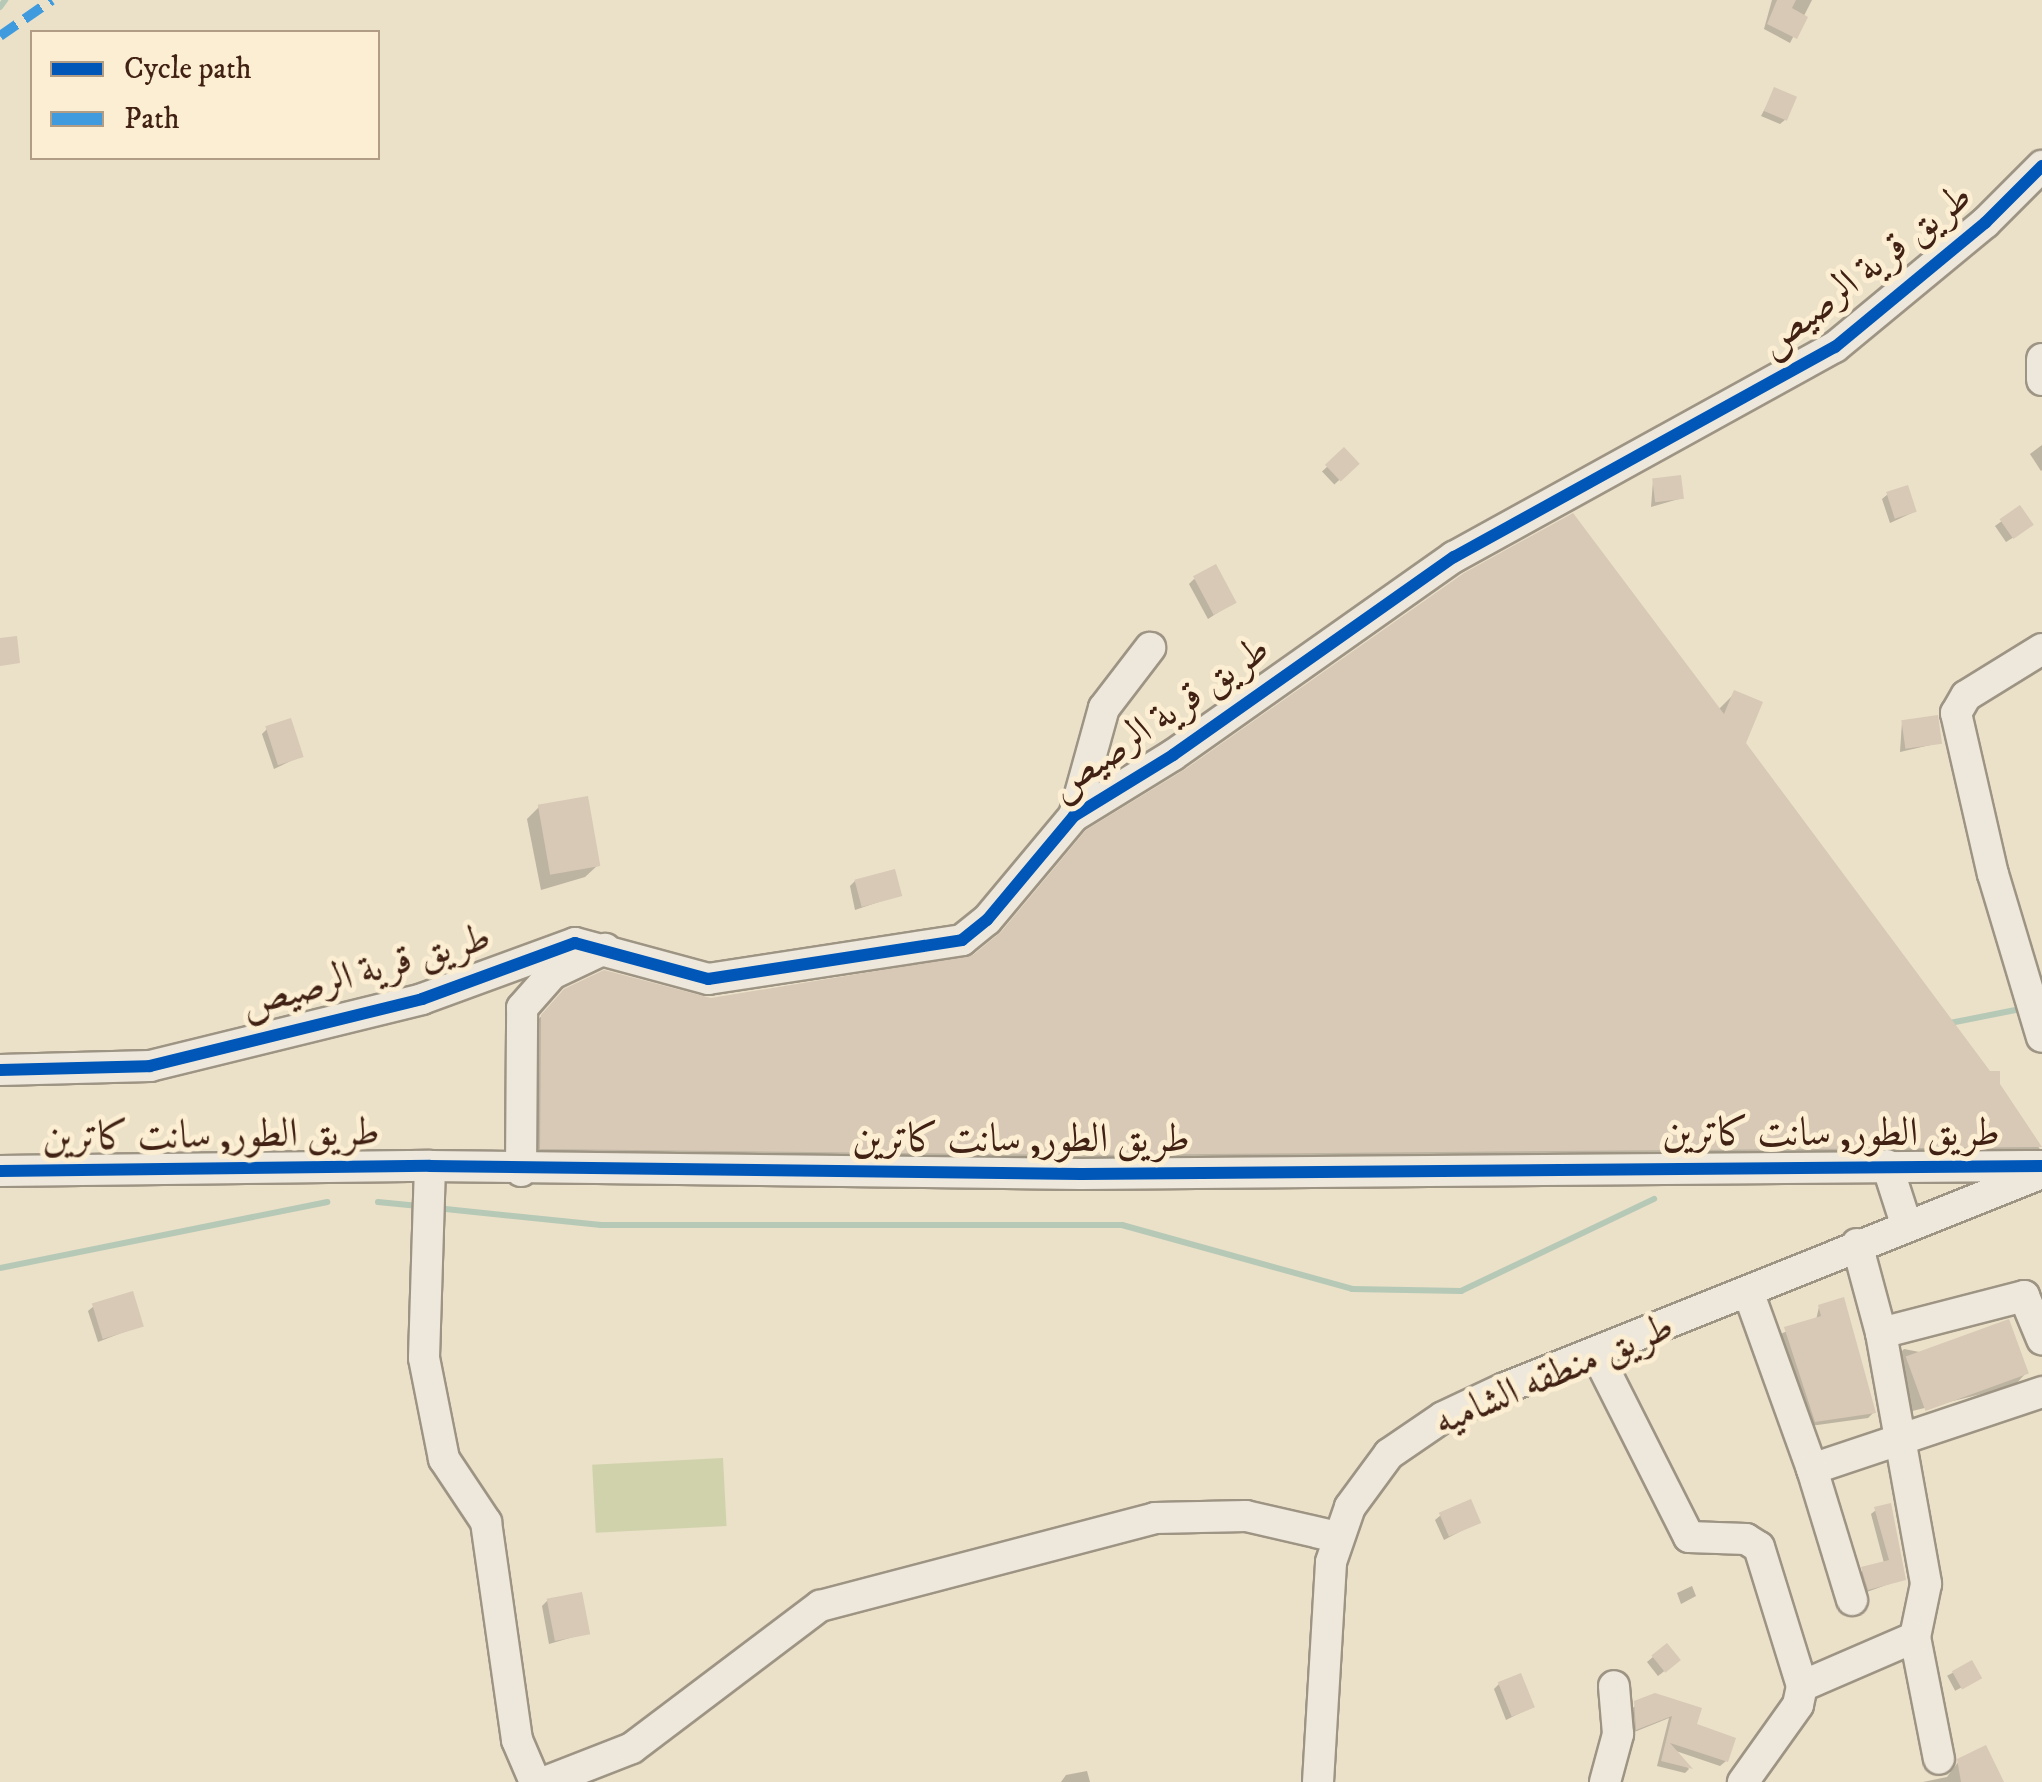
<!DOCTYPE html>
<meta charset="utf-8">
<style>
body{margin:0}
#map{position:relative;width:2042px;height:1782px;overflow:hidden;background:#ebe0c8;font-family:"IM FELL DW Pica",Amiri,serif}
div>[style]{position:absolute}
[style*='--x']{left:calc(var(--x)*1px);top:calc(var(--y)*1px);width:calc(var(--w)*1px);rotate:calc(var(--a)*1deg)}
.green>*{inset:0;background:#d0d2ab;transform-origin:0 0}
.shadow>*{inset:0;background:#0003;transform-origin:0 0}
.stream>*{height:6px;margin:-3px;padding:0 3px;transform-origin:3px;border-radius:3px;background:#b5c9b6}
.building>*{inset:0;background:#d8c8b6;transform-origin:0 0}
.roads{filter:drop-shadow(2px 0 #9e9484) drop-shadow(-2px 0 #9e9484) drop-shadow(0 2px #9e9484) drop-shadow(0 -2px #9e9484)}
.minor>*{height:30px;margin:-15px;padding:0 15px;transform-origin:15px;border-radius:15px;background:#eee8dc}
.quiet>*{height:10px;margin-top:-5px;transform-origin:0;background:repeating-linear-gradient(90deg,#3f9bde 0 20px,transparent 0 30px)}
.cycleway>*{height:12px;margin:-6px;padding:0 6px;transform-origin:6px;border-radius:6px;background:#0057b8}
span{translate:-50% -50%;white-space:nowrap;text-align:center;line-height:1.15;-webkit-text-stroke:10px #fbeed2;paint-order:stroke}
.street-label{font-size:40px;color:#412113}
.legend{position:absolute;left:30px;top:30px;width:350px;height:130px;box-sizing:border-box;background:#fbeed2;border:2px solid #b19c86;margin:0;padding:12px 18px;list-style:none;font-size:30px;color:#412113}
.legend li{display:flex;align-items:center;gap:20px;height:50px}
.legend b{width:50px;border:2px solid #b19c86}
</style>
<div id="map">
<div class="green">
<div style="left:723px;top:1458px;width:68px;height:131px;rotate:87deg"></div>
</div>
<div class="shadow">
<div style="clip-path:polygon(1772px 0,1812px 0,1790px 43px,1764px 29px)"></div>
<div style="clip-path:polygon(1775px 90px,1786px 119px,1780px 124px,1761px 116px)"></div>
<div style="clip-path:polygon(2042px 445px,2042px 470px,2041px 471px,2030px 454px)"></div>
<div style="left:1344px;top:451px;width:18px;height:30px;rotate:47deg"></div>
<div style="clip-path:polygon(1653px 481px,1682px 498px,1651px 507px)"></div>
<div style="clip-path:polygon(1888px 494px,1914px 512px,1890px 523px,1882px 499px)"></div>
<div style="clip-path:polygon(2020px 508px,2025px 530px,2006px 542px,1995px 526px)"></div>
<div style="clip-path:polygon(1194px 579px,1234px 602px,1208px 619px,1189px 584px)"></div>
<div style="clip-path:polygon(1735px 693px,1743px 743px,2042px 1152px,523px 1166px,523px 1036px,546px 1011px,711px 1000px,974px 958px,1185px 772px,1718px 710px)"></div>
<div style="clip-path:polygon(1902px 722px,1939px 743px,1900px 752px)"></div>
<div style="clip-path:polygon(267px 729px,301px 756px,274px 769px,262px 734px)"></div>
<div style="clip-path:polygon(539px 807px,598px 865px,585px 877px,541px 890px,527px 819px)"></div>
<div style="clip-path:polygon(855px 881px,899px 895px,855px 910px,850px 886px)"></div>
<div style="clip-path:polygon(94px 1306px,142px 1325px,98px 1342px,88px 1311px)"></div>
<div style="clip-path:polygon(1819px 1307px,1873px 1413px,1868px 1418px,1810px 1426px,1780px 1334px,1816px 1320px)"></div>
<div style="clip-path:polygon(1904px 1349px,2026px 1373px,2014px 1386px,1900px 1414px,1891px 1362px)"></div>
<div style="clip-path:polygon(1876px 1510px,1903px 1579px,1864px 1593px,1858px 1573px,1884px 1563px,1871px 1514px)"></div>
<div style="clip-path:polygon(1441px 1515px,1478px 1522px,1444px 1540px,1435px 1520px)"></div>
<div style="clip-path:polygon(1692px 1586px,1696px 1596px,1681px 1604px,1677px 1593px)"></div>
<div style="clip-path:polygon(548px 1600px,587px 1633px,549px 1644px,542px 1606px)"></div>
<div style="clip-path:polygon(1666px 1646px,1672px 1665px,1658px 1676px,1647px 1662px)"></div>
<div style="left:1971px;top:1663px;width:17px;height:27px;rotate:62deg"></div>
<div style="clip-path:polygon(1499px 1684px,1532px 1707px,1506px 1720px,1494px 1689px)"></div>
<div style="clip-path:polygon(1655px 1696px,1694px 1726px,1726px 1761px,1720px 1766px,1673px 1750px,1689px 1769px,1685px 1773px,1657px 1766px,1669px 1718px,1632px 1733px,1630px 1709px)"></div>
<div style="clip-path:polygon(1959px 1761px,1995px 1782px,1923px 1782px,1947px 1777px)"></div>
<div style="clip-path:polygon(1087px 1771px,1090px 1782px,1061px 1782px,1066px 1775px)"></div>
</div>
<div class="stream">
<div style="--x:0;--y:7;--w:9;--a:-54"></div>
<div style="--x:1950;--y:1023;--w:77;--a:-11.2"></div>
<div style="--x:378;--y:1202;--w:41;--a:5.6"></div>
<div style="--x:436;--y:1208;--w:166;--a:5.9"></div>
<div style="--x:601;--y:1225;--w:521;--a:0"></div>
<div style="--x:1122;--y:1225;--w:239;--a:15.5"></div>
<div style="--x:1352;--y:1289;--w:109;--a:1.1"></div>
<div style="--x:1461;--y:1291;--w:214;--a:-25.5"></div>
<div style="--x:0;--y:1268;--w:334;--a:-11.4"></div>
</div>
<div class="building">
<div style="clip-path:polygon(1777px 0,1796px 0,1792px 8px,1808px 17px,1797px 39px,1767px 24px)"></div>
<div style="left:1774px;top:87px;width:25px;height:26px;rotate:23deg"></div>
<div style="left:1344px;top:447px;width:23px;height:26px;rotate:47deg"></div>
<div style="left:1681px;top:475px;width:24px;height:29px;rotate:83deg"></div>
<div style="left:1908px;top:485px;width:28px;height:23px;rotate:72deg"></div>
<div style="left:2020px;top:505px;width:24px;height:25px;rotate:55deg"></div>
<div style="clip-path:polygon(1573px 513px,1724px 714px,1734px 690px,1763px 702px,1746px 743px,1990px 1071px,2000px 1071px,2000px 1084px,2042px 1147px,1081px 1155px,540px 1149px,541px 1015px,564px 989px,604px 970px,711px 998px,973px 955px,1001px 932px,1086px 830px,1184px 770px,1464px 573px)"></div>
<div style="left:1216px;top:564px;width:44px;height:26px;rotate:62deg"></div>
<div style="clip-path:polygon(17px 636px,20px 663px,0 666px,0 638px)"></div>
<div style="left:1938px;top:715px;width:29px;height:37px;rotate:82deg"></div>
<div style="left:291px;top:718px;width:41px;height:27px;rotate:72deg"></div>
<div style="left:588px;top:796px;width:71px;height:51px;rotate:80deg"></div>
<div style="left:895px;top:869px;width:28px;height:42px;rotate:75deg"></div>
<div style="left:133px;top:1291px;width:37px;height:43px;rotate:73deg"></div>
<div style="clip-path:polygon(1844px 1297px,1876px 1413px,1815px 1422px,1784px 1327px,1821px 1316px,1818px 1305px)"></div>
<div style="left:2009px;top:1319px;width:58px;height:110px;rotate:70deg"></div>
<div style="left:1471px;top:1499px;width:26px;height:35px;rotate:67deg"></div>
<div style="clip-path:polygon(1891px 1503px,1906px 1580px,1868px 1590px,1861px 1567px,1889px 1560px,1874px 1507px)"></div>
<div style="left:582px;top:1592px;width:43px;height:36px;rotate:79deg"></div>
<div style="left:1667px;top:1643px;width:22px;height:20px;rotate:51deg"></div>
<div style="left:1972px;top:1660px;width:21px;height:23px;rotate:61deg"></div>
<div style="left:1521px;top:1673px;width:37px;height:25px;rotate:68deg"></div>
<div style="clip-path:polygon(1655px 1693px,1702px 1708px,1697px 1724px,1736px 1738px,1728px 1762px,1670px 1743px,1693px 1769px,1661px 1761px,1672px 1716px,1636px 1730px,1634px 1701px)"></div>
<div style="clip-path:polygon(1986px 1745px,2004px 1782px,1961px 1782px,1957px 1759px)"></div>
</div>
<div class="roads">
<div class="minor">
<div style="--x:2042;--y:359;--w:21;--a:90"></div>
<div style="--x:2042;--y:649;--w:89;--a:148.3"></div>
<div style="--x:1966;--y:696;--w:20;--a:120"></div>
<div style="--x:1956;--y:713;--w:165;--a:77.1"></div>
<div style="--x:1993;--y:874;--w:170;--a:73.3"></div>
<div style="--x:1074;--y:816;--w:112;--a:-74.5"></div>
<div style="--x:1104;--y:708;--w:76;--a:-52.5"></div>
<div style="--x:0;--y:1070;--w:150;--a:-1.5"></div>
<div style="--x:150;--y:1066;--w:280;--a:-13.8"></div>
<div style="--x:422;--y:999;--w:163;--a:-20.1"></div>
<div style="--x:575;--y:943;--w:138;--a:15.1"></div>
<div style="--x:708;--y:979;--w:257;--a:-8.7"></div>
<div style="--x:962;--y:940;--w:32;--a:-39"></div>
<div style="--x:987;--y:920;--w:136;--a:-50.1"></div>
<div style="--x:1074;--y:816;--w:116;--a:-31.6"></div>
<div style="--x:1173;--y:755;--w:344;--a:-35.2"></div>
<div style="--x:1454;--y:557;--w:435;--a:-28.9"></div>
<div style="--x:1835;--y:347;--w:195;--a:-39.6"></div>
<div style="--x:1985;--y:223;--w:81;--a:-45"></div>
<div style="--x:1887;--y:1165;--w:62;--a:72.1"></div>
<div style="--x:430;--y:1166;--w:192;--a:91.8"></div>
<div style="--x:424;--y:1358;--w:103;--a:78.8"></div>
<div style="--x:444;--y:1459;--w:76;--a:56.3"></div>
<div style="--x:486;--y:1522;--w:220;--a:81.9"></div>
<div style="--x:517;--y:1740;--w:46;--a:66.8"></div>
<div style="--x:0;--y:1171;--w:430;--a:-0.7"></div>
<div style="--x:430;--y:1166;--w:651;--a:0.7"></div>
<div style="--x:1081;--y:1174;--w:961;--a:-0.48"></div>
<div style="--x:521;--y:1171;--w:163;--a:-89.6"></div>
<div style="--x:522;--y:1008;--w:45;--a:-48.6"></div>
<div style="--x:552;--y:974;--w:59;--a:-25.3"></div>
<div style="--x:1857;--y:1244;--w:92;--a:74.9"></div>
<div style="--x:1881;--y:1333;--w:255;--a:79.8"></div>
<div style="--x:1926;--y:1584;--w:54;--a:101.7"></div>
<div style="--x:1915;--y:1637;--w:124;--a:78.9"></div>
<div style="--x:1749;--y:1294;--w:186;--a:70.2"></div>
<div style="--x:1812;--y:1469;--w:243;--a:-18.5"></div>
<div style="--x:1881;--y:1333;--w:148;--a:-14.5"></div>
<div style="--x:2024;--y:1296;--w:47;--a:67.3"></div>
<div style="--x:1596;--y:1353;--w:206;--a:63.2"></div>
<div style="--x:1689;--y:1537;--w:57;--a:2"></div>
<div style="--x:1746;--y:1539;--w:15;--a:32"></div>
<div style="--x:1759;--y:1547;--w:145;--a:72.8"></div>
<div style="--x:1802;--y:1686;--w:19;--a:102"></div>
<div style="--x:1798;--y:1705;--w:95;--a:125.5"></div>
<div style="--x:1812;--y:1469;--w:137;--a:73"></div>
<div style="--x:1802;--y:1686;--w:123;--a:-23.4"></div>
<div style="--x:545;--y:1782;--w:93;--a:-21.3"></div>
<div style="--x:632;--y:1748;--w:236;--a:-37.1"></div>
<div style="--x:820;--y:1606;--w:346;--a:-14.7"></div>
<div style="--x:1155;--y:1518;--w:91;--a:-1.3"></div>
<div style="--x:1246;--y:1516;--w:93;--a:13"></div>
<div style="--x:1318;--y:1782;--w:220;--a:-86.6"></div>
<div style="--x:1331;--y:1562;--w:58;--a:-70.9"></div>
<div style="--x:1350;--y:1507;--w:66;--a:-53.7"></div>
<div style="--x:1389;--y:1454;--w:65;--a:-34.4"></div>
<div style="--x:1443;--y:1417;--w:68;--a:-25.1"></div>
<div style="--x:1505;--y:1388;--w:578;--a:-21.82"></div>
<div style="--x:1605;--y:1782;--w:50;--a:-74.8"></div>
<div style="--x:1618;--y:1734;--w:48;--a:-94.8"></div>
</div>
</div>
<div class="quiet">
<div style="--x:0;--y:36;--w:63;--a:-34.7"></div>
</div>
<div class="cycleway">
<div style="--x:0;--y:1070;--w:150;--a:-1.5"></div>
<div style="--x:150;--y:1066;--w:280;--a:-13.8"></div>
<div style="--x:422;--y:999;--w:163;--a:-20.1"></div>
<div style="--x:575;--y:943;--w:138;--a:15.1"></div>
<div style="--x:708;--y:979;--w:257;--a:-8.7"></div>
<div style="--x:962;--y:940;--w:32;--a:-39"></div>
<div style="--x:987;--y:920;--w:136;--a:-50.1"></div>
<div style="--x:1074;--y:816;--w:116;--a:-31.6"></div>
<div style="--x:1173;--y:755;--w:344;--a:-35.2"></div>
<div style="--x:1454;--y:557;--w:435;--a:-28.9"></div>
<div style="--x:1835;--y:347;--w:195;--a:-39.6"></div>
<div style="--x:1985;--y:223;--w:81;--a:-45"></div>
<div style="--x:0;--y:1171;--w:430;--a:-0.7"></div>
<div style="--x:430;--y:1166;--w:651;--a:0.7"></div>
<div style="--x:1081;--y:1174;--w:961;--a:-0.48"></div>
</div>
<div class="street-label">
<span style="left:1866px;top:271px;rotate:-38deg">طريق قرية الرصيص</span>
<span style="left:1160px;top:719px;rotate:-35deg">طريق قرية الرصيص</span>
<span style="left:366px;top:972px;rotate:-16deg">طريق قرية الرصيص</span>
<span style="left:1831px;top:1134px">طريق الطور, سانت كاترين</span>
<span style="left:211px;top:1136px;rotate:-1deg">طريق الطور, سانت كاترين</span>
<span style="left:1021px;top:1140px">طريق الطور, سانت كاترين</span>
<span style="left:1554px;top:1375px;rotate:-23deg">طريق منطقه الشاميه</span>
</div>
<ul class="legend">
<li><b style="height:12px;background:#0057b8"></b>Cycle path</li>
<li><b style="height:12px;background:#3f9bde"></b>Path</li>
</ul>
</div>
